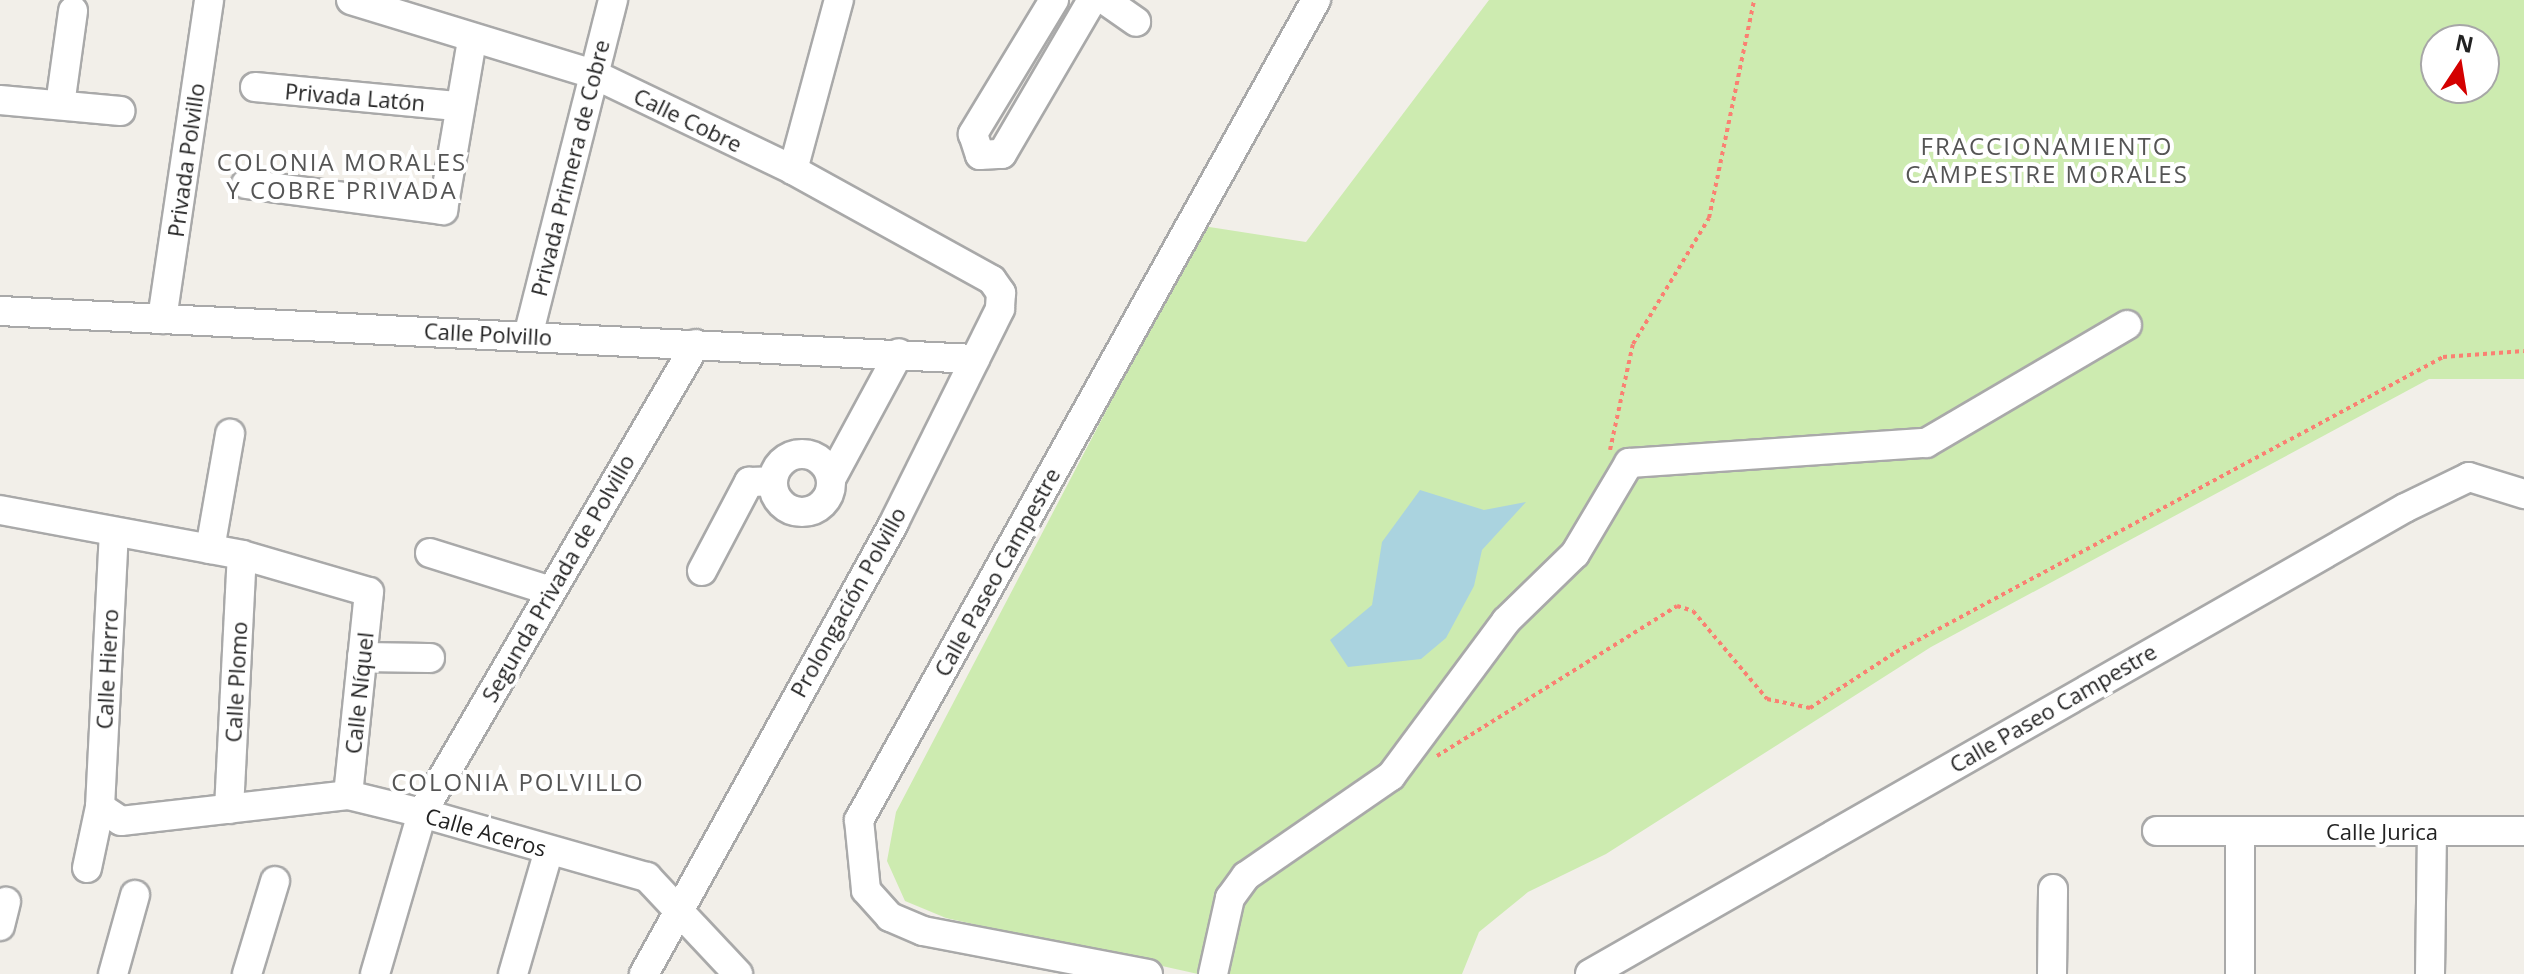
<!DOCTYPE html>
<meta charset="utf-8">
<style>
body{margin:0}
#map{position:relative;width:2524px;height:974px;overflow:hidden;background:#f2efe9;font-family:"Open Sans",sans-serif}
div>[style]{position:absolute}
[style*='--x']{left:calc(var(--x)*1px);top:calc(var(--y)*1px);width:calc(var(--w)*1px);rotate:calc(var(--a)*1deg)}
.grass>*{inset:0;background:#cdebb0}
.water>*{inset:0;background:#aad3df}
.path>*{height:4px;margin-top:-2px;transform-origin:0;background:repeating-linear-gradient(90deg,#fa8072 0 4px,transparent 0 8px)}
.roads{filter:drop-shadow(2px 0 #a9a9a9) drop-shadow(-2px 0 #a9a9a9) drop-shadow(0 2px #a9a9a9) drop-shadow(0 -2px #a9a9a9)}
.minor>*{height:28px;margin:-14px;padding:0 14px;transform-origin:14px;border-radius:14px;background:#fff}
.minor>.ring{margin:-14px;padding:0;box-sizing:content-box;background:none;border:28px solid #fff;border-radius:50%}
span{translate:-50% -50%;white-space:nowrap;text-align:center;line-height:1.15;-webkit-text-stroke:8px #fff;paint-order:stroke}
.street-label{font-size:22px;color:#222}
.neighbourhood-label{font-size:24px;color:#555;letter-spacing:2px}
.north{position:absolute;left:2420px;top:24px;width:80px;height:80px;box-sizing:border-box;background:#fff;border:2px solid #a7a7a7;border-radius:50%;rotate:12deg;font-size:22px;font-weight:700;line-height:32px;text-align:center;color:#222}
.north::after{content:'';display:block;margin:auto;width:28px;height:36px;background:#d40000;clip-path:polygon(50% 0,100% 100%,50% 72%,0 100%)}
</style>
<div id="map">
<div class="grass">
<div style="clip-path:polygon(evenodd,1489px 0,2524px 0,2524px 379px,2429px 379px,1931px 647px,1606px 854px,1528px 892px,1479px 932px,1462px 974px,1198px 974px,946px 918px,905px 901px,887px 861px,896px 812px,1203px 226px,1306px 242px,1489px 0,2436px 40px,2484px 40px,2484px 88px,2436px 88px,2436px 40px)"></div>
</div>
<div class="water">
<div style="clip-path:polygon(1420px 490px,1484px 510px,1526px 502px,1482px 550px,1474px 586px,1446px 638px,1421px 659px,1348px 667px,1330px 640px,1372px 605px,1382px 542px)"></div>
</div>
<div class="path">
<div style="--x:1610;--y:450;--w:108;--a:-77.8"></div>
<div style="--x:1633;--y:344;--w:147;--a:-58.9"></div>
<div style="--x:1709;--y:218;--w:223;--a:-78.3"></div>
<div style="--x:1437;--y:756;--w:283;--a:-32"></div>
<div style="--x:1677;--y:606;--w:17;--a:17"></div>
<div style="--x:1693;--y:611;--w:115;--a:49.9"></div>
<div style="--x:1767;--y:699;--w:44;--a:11.8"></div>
<div style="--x:1810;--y:708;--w:103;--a:-33.1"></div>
<div style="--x:1896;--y:652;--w:621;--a:-28.34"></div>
<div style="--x:2443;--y:357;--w:81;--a:-4.2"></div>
</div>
<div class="roads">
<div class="minor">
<div style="--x:351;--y:0;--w:253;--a:17"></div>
<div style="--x:593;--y:74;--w:222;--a:25.6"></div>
<div style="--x:793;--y:170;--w:227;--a:28.9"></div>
<div style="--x:992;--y:280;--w:16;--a:55"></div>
<div style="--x:1001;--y:293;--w:16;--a:94"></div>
<div style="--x:1000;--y:309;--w:239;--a:116.4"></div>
<div style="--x:894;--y:523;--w:516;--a:119"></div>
<div style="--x:1054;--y:0;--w:157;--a:121.2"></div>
<div style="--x:973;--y:134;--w:22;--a:72"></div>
<div style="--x:980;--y:155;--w:22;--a:-3"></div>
<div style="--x:1002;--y:154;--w:178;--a:-59.7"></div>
<div style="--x:1105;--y:0;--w:38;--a:35"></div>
<div style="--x:255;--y:87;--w:202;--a:5.4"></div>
<div style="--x:0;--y:100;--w:121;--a:5.2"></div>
<div style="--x:60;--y:105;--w:95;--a:-82.1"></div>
<div style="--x:793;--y:170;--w:176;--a:-74.9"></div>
<div style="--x:246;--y:184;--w:199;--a:7.5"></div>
<div style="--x:443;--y:210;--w:172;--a:-80.3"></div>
<div style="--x:0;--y:311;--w:976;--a:2.82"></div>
<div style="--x:162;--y:319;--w:322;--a:-81.6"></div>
<div style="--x:528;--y:336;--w:347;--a:-75.8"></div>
<div class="ring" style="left:773px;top:454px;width:30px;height:30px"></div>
<div style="--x:831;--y:479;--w:143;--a:-61.6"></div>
<div style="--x:0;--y:510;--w:246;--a:10.5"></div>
<div style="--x:242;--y:555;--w:132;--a:16.2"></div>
<div style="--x:369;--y:592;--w:204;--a:95.9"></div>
<div style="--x:210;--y:549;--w:117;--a:-80.1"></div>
<div style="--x:430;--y:553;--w:124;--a:17.4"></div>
<div style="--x:702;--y:571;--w:101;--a:-62.2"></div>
<div style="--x:749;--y:482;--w:24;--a:-2"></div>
<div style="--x:362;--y:657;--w:68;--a:0.8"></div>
<div style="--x:100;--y:807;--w:25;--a:34"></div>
<div style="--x:121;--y:821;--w:228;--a:-6.5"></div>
<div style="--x:348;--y:795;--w:76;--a:13.7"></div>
<div style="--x:422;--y:813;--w:234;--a:15.9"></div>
<div style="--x:647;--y:877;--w:133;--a:46.8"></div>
<div style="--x:229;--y:809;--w:254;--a:-87.1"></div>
<div style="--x:2157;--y:831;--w:367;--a:0"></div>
<div style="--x:87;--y:868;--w:62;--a:-78"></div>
<div style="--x:100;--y:807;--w:275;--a:-87.1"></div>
<div style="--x:0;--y:926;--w:25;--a:-76"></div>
<div style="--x:113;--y:974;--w:82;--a:-74.4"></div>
<div style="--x:247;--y:974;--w:97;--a:-73.2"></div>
<div style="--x:375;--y:974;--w:168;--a:-73.7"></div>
<div style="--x:422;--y:813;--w:543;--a:-59.71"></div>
<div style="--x:513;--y:974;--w:129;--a:-73.8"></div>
<div style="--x:1148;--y:974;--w:229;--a:-169.2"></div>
<div style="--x:923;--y:931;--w:36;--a:-157"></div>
<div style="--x:890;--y:917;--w:36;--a:-132"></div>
<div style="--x:866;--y:890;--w:70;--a:-95.7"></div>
<div style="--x:859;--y:820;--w:939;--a:-60.87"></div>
<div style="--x:1213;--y:974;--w:78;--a:-77.4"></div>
<div style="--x:1230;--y:898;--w:27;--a:-54"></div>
<div style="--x:1246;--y:876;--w:176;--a:-34.6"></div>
<div style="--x:1391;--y:776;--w:193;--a:-53.4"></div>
<div style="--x:1506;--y:621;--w:96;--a:-44.2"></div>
<div style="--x:1575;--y:554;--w:106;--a:-59.3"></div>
<div style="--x:1629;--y:463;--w:298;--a:-3.9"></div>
<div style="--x:1926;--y:443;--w:233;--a:-30.4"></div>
<div style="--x:1590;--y:974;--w:939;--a:-29.76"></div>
<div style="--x:2405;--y:508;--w:71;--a:-25.8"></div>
<div style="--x:2469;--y:477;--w:58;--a:17.2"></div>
<div style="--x:2052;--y:974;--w:85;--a:-89.3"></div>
<div style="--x:2240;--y:974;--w:143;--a:-90"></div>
<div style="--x:2430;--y:974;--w:142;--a:-89.2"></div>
</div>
</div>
<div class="street-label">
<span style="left:355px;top:97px;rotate:5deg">Privada Latón</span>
<span style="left:688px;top:120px;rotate:26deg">Calle Cobre</span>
<span style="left:186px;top:160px;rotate:-82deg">Privada Polvillo</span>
<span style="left:570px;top:168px;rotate:-76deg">Privada Primera de Cobre</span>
<span style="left:488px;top:334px;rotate:3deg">Calle Polvillo</span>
<span style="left:997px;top:572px;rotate:-61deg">Calle Paseo Campestre</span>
<span style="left:558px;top:578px;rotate:-60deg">Segunda Privada de Polvillo</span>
<span style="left:848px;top:602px;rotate:-61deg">Prolongación Polvillo</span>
<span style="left:107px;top:669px;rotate:-87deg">Calle Hierro</span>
<span style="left:236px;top:682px;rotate:-87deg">Calle Plomo</span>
<span style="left:359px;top:693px;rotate:-84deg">Calle Níquel</span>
<span style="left:2053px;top:708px;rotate:-30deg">Calle Paseo Campestre</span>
<span style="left:486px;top:832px;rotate:16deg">Calle Aceros</span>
<span style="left:2382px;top:832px">Calle Jurica</span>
</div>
<div class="neighbourhood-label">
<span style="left:2047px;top:160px">FRACCIONAMIENTO<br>CAMPESTRE MORALES</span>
<span style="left:342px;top:176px">COLONIA MORALES<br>Y COBRE PRIVADA</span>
<span style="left:518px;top:782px">COLONIA POLVILLO</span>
</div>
<div class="north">N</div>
</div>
